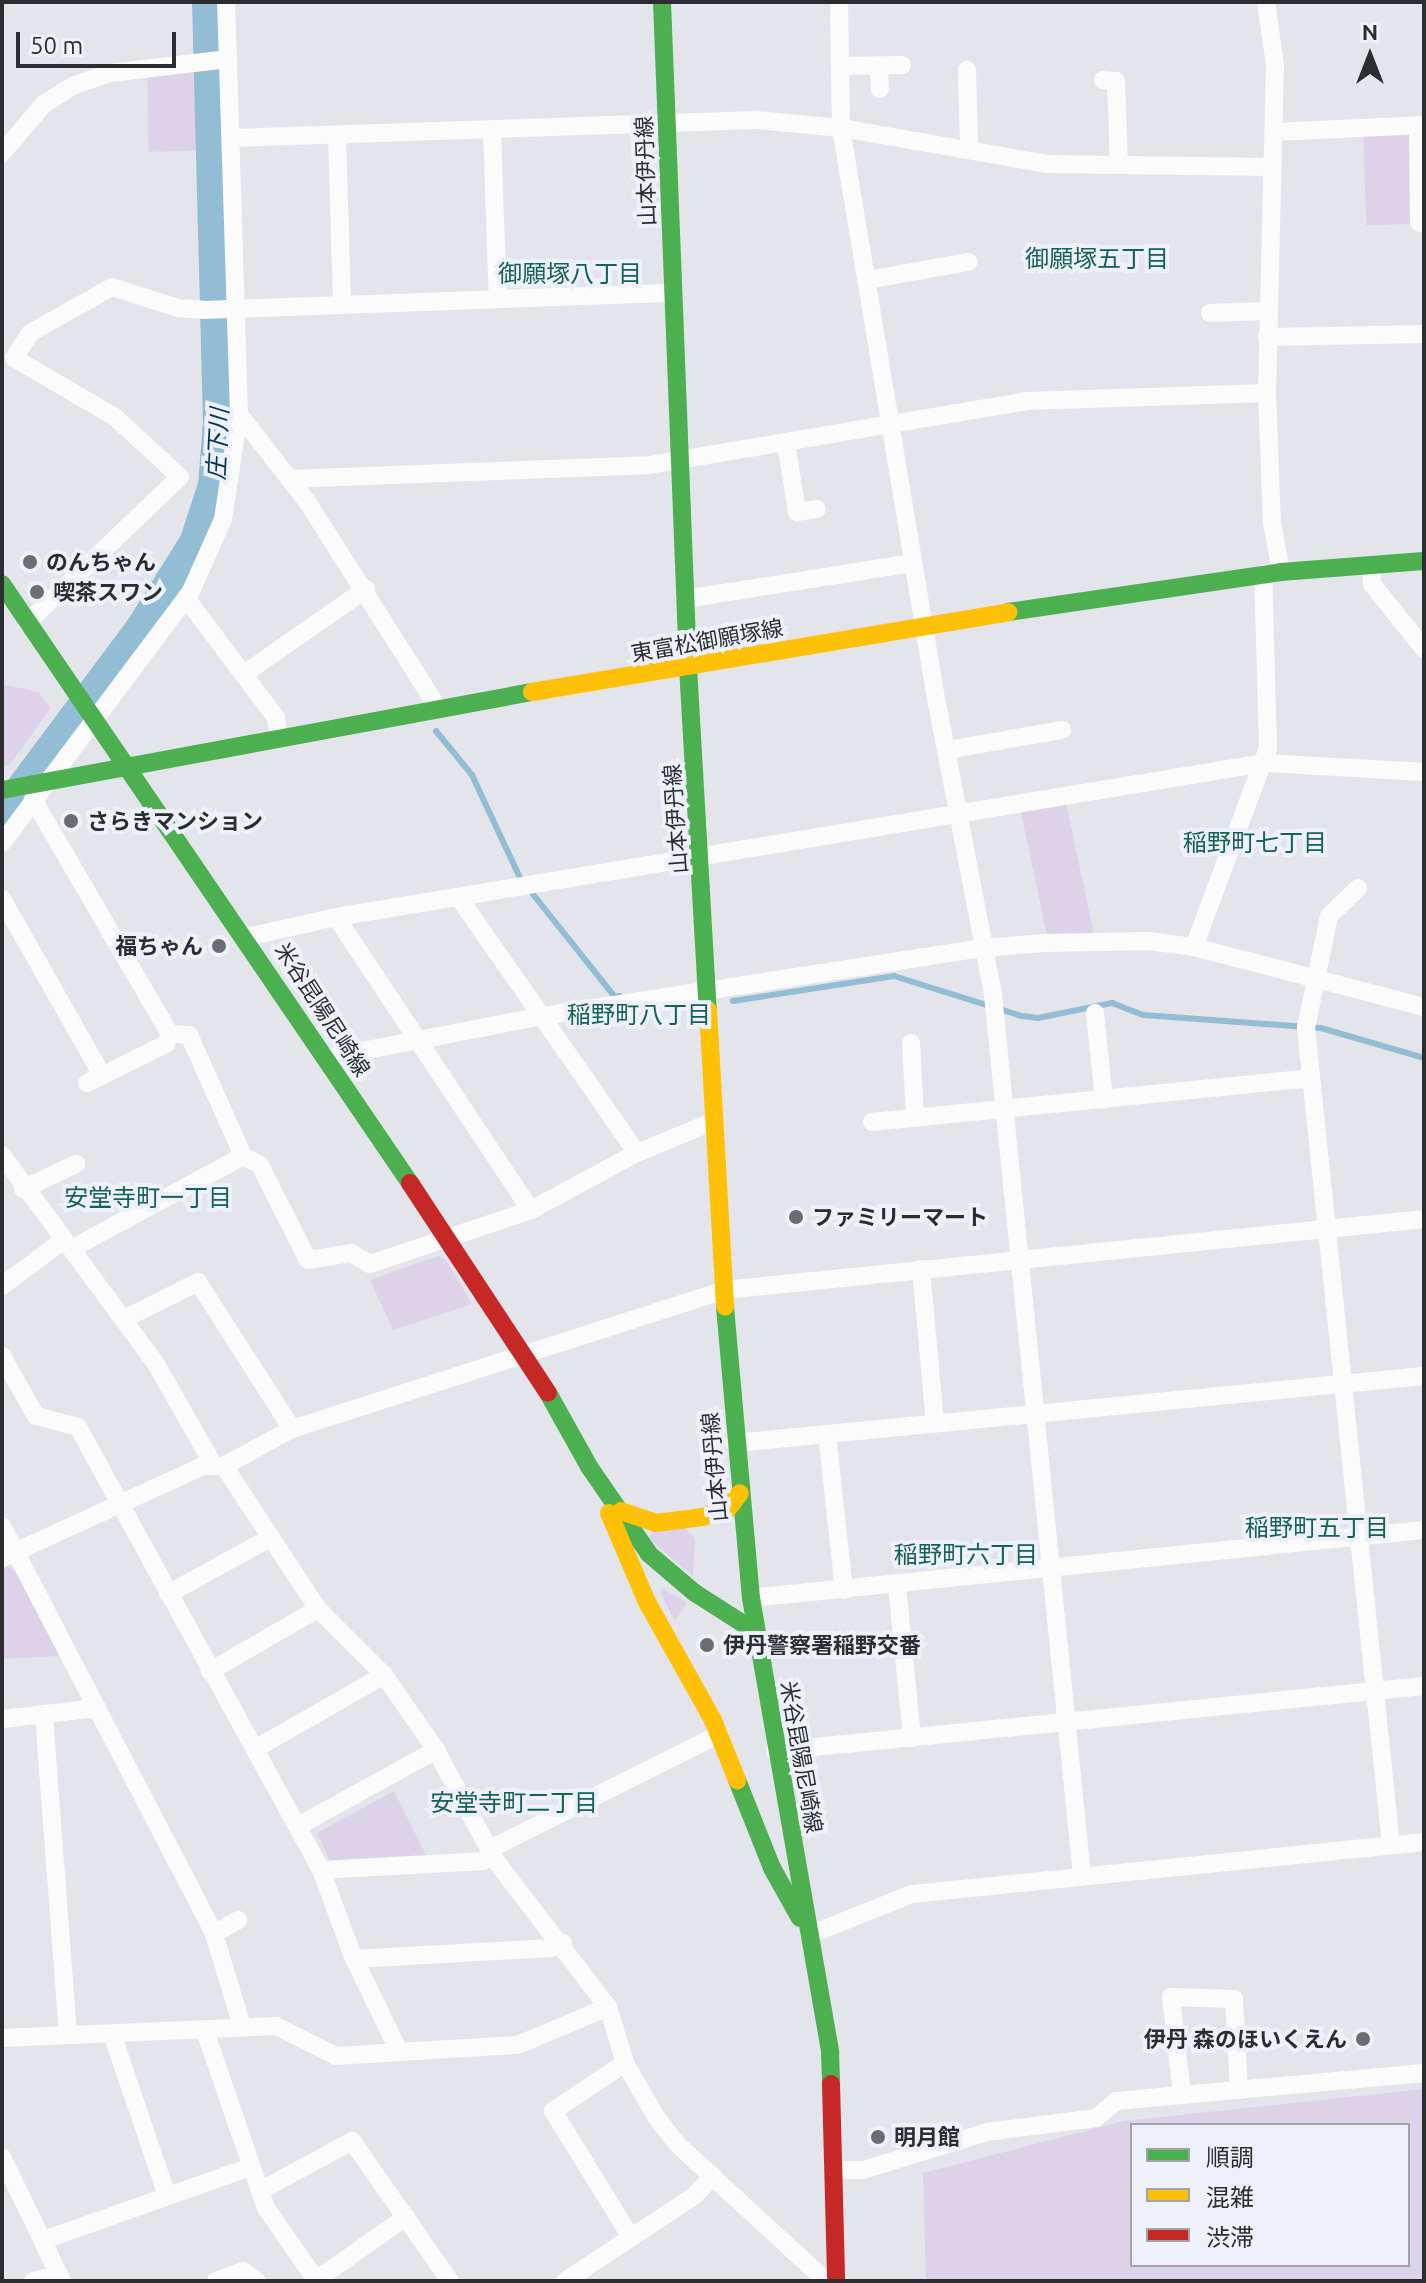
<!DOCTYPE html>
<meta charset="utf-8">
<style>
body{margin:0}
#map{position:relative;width:1426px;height:2283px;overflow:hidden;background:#e3e5ea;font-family:Ubuntu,"Noto Sans JP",sans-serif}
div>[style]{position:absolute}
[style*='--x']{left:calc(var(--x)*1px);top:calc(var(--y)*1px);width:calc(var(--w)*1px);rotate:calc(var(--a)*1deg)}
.green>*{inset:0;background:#dcd3e8;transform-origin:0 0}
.stream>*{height:6px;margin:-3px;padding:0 3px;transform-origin:3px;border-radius:3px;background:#92bdd4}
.river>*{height:38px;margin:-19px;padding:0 19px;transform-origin:19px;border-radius:19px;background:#92bdd4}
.street>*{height:18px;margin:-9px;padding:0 9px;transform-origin:9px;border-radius:9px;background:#fbfbfc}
.fast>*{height:18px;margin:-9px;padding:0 9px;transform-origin:9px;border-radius:9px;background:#4caf50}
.slow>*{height:18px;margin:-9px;padding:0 9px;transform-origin:9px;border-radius:9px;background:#ffc107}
.jam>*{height:18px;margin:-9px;padding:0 9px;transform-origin:9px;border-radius:9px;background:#c62828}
.dots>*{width:22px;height:22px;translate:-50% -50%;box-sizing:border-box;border:4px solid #eef1fb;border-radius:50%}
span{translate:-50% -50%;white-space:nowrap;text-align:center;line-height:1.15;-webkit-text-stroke:8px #eef1fb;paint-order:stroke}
.street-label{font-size:22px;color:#2b2d30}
.poi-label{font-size:22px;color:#2b2d30;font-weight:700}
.left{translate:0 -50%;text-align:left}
.right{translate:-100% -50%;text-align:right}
.neighbourhood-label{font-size:24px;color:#156350}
.water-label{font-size:24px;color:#00374c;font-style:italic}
.frame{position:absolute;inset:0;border:4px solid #2b2d30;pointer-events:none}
.legend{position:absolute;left:1130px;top:2123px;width:280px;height:144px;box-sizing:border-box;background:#eef1fb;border:2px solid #a0a3aa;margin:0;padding:10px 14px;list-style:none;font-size:24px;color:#2b2d30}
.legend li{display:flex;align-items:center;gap:16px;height:40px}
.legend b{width:40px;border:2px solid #a0a3aa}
.north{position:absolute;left:1330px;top:16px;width:80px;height:80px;-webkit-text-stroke:6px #eef1fb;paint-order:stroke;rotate:0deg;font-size:22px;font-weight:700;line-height:32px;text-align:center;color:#2b2d30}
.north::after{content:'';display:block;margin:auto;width:28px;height:36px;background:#2b2d30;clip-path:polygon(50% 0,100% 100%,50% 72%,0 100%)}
.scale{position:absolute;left:16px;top:32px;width:160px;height:36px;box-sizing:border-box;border:4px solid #2b2d30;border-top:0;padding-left:10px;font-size:24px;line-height:28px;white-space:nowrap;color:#2b2d30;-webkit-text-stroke:6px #eef1fb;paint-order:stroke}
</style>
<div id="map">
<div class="green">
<div style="left:195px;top:67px;width:84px;height:48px;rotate:89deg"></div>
<div style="left:1410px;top:130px;width:94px;height:47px;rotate:88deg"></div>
<div style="clip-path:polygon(2px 684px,38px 692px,51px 708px,10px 764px,2px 766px)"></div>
<div style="left:1066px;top:803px;width:134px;height:46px;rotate:78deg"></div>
<div style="clip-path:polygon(438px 1256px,446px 1260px,472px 1304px,393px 1330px,370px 1280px)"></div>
<div style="clip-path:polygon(683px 1526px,695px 1539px,693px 1576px,648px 1538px,656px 1530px)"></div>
<div style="clip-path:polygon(7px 1567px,15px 1570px,60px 1656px,2px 1659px,2px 1569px)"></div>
<div style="clip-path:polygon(662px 1588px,687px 1602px,675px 1621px,661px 1594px)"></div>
<div style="clip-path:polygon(394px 1791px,427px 1857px,331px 1863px,317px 1833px)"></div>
<div style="clip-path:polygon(evenodd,1424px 2089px,1424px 2281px,926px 2281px,923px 2173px,1124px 2121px,1424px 2089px,1132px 2125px,1408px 2125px,1408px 2265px,1132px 2265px,1132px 2125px)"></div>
</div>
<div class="stream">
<div style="--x:436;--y:731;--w:57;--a:50.7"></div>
<div style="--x:472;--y:775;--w:114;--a:65"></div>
<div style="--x:520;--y:878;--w:152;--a:51.4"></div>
<div style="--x:615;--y:997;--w:5;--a:-11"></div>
<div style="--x:733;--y:1001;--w:163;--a:-8.8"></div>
<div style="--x:894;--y:976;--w:134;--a:17.4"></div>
<div style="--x:1022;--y:1016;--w:16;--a:7"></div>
<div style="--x:1038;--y:1018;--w:76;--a:-11.5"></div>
<div style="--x:1112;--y:1003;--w:34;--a:21"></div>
<div style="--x:1144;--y:1015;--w:177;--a:4.2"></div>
<div style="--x:1321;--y:1028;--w:107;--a:16.2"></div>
</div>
<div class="river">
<div style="--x:2;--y:820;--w:237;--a:-53.2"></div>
<div style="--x:144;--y:630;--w:102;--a:-57.9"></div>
<div style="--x:198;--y:544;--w:61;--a:-71.9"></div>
<div style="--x:217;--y:486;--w:64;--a:-85.5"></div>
<div style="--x:222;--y:422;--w:420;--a:-91.5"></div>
</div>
<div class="street">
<div style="--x:839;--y:2;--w:126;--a:89.1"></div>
<div style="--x:841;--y:128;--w:573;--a:80.55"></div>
<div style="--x:935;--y:693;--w:308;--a:79.1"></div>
<div style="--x:993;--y:995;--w:885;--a:84.23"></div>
<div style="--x:1266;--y:2;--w:64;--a:81.9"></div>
<div style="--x:1275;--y:65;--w:328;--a:91.4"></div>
<div style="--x:1267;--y:393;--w:129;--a:87.8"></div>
<div style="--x:1272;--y:522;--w:51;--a:79.8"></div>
<div style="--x:879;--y:65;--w:24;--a:88"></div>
<div style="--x:840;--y:66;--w:62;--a:-0.9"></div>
<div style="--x:967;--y:70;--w:79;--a:88.5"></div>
<div style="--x:1103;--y:80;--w:13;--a:4"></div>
<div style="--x:1116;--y:81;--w:84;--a:88"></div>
<div style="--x:1418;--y:125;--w:97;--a:89.4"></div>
<div style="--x:1419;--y:222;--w:5;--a:22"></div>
<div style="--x:492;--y:131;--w:168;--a:88"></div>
<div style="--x:1275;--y:132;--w:149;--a:-2.7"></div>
<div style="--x:337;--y:135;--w:169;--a:88.3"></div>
<div style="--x:231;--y:138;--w:525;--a:-1.96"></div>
<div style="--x:756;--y:120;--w:85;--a:5.4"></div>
<div style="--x:841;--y:128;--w:210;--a:9.9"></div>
<div style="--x:1048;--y:164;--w:222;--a:0.8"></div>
<div style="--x:2;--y:153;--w:65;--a:-49.4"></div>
<div style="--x:44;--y:104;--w:36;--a:-32"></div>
<div style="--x:75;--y:85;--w:36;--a:-19"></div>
<div style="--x:109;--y:73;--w:120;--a:-6.7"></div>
<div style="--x:867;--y:280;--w:103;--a:-10.1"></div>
<div style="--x:1210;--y:313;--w:57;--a:-2"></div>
<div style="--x:1267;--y:337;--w:157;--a:-1.1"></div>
<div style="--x:239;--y:414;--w:113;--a:52.2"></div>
<div style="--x:308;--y:503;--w:243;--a:57.6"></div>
<div style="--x:786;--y:442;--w:71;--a:81.1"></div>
<div style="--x:797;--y:512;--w:20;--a:-9"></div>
<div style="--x:289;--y:479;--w:360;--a:-2.2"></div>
<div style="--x:649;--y:465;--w:382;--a:-9.6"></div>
<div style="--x:1026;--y:401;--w:241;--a:-1.9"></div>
<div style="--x:1371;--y:565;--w:19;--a:87"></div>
<div style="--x:1372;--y:584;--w:83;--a:51.3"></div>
<div style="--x:186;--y:598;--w:150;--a:53.1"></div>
<div style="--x:276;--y:718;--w:17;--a:80"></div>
<div style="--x:685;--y:599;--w:231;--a:-9"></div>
<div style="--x:27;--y:623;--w:211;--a:-43.7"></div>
<div style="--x:180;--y:477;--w:88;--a:-137.3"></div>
<div style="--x:115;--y:417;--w:117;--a:-149.7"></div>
<div style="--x:14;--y:358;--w:30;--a:-57"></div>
<div style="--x:30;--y:333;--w:94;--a:-29.3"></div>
<div style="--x:112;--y:287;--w:69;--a:17.7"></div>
<div style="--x:178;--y:308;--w:26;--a:4"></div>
<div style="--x:204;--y:310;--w:469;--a:-2.1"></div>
<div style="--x:244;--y:674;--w:149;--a:-34.9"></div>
<div style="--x:947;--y:750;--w:117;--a:-9.9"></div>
<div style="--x:33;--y:799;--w:272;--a:59.8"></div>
<div style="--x:170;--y:1034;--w:19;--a:3"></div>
<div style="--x:189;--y:1035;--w:133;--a:65.9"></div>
<div style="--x:243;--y:1156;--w:193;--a:151.6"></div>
<div style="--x:2;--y:843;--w:315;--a:-53.1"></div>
<div style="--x:191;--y:591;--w:79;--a:-66"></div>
<div style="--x:223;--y:519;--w:106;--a:-81.3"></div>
<div style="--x:239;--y:414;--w:412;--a:-91.8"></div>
<div style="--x:1358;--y:888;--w:40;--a:136"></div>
<div style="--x:1329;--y:916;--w:114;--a:101.6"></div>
<div style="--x:1306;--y:1028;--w:821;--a:84.06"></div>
<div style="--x:2;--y:899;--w:202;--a:60.4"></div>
<div style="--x:336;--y:917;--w:352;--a:56.4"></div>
<div style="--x:247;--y:937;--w:91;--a:-12.7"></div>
<div style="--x:336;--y:917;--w:941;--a:-9.42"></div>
<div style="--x:1264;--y:763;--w:160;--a:3.2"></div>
<div style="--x:1194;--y:947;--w:212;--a:-69.6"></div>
<div style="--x:1268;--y:748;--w:174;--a:-91.6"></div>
<div style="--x:1095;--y:1013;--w:87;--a:84.1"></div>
<div style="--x:911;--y:1043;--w:75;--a:86.9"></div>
<div style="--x:326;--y:1058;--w:221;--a:-11"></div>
<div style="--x:543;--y:1016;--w:444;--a:-8.8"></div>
<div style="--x:982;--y:948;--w:63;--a:-4.5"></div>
<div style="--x:1045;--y:943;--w:103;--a:-1.1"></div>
<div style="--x:1148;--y:941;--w:46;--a:7.4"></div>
<div style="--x:1194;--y:947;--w:238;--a:14.6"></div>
<div style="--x:87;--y:1083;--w:88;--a:-26.3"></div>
<div style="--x:166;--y:1044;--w:11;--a:-68"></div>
<div style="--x:872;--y:1122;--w:441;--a:-5.7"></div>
<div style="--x:637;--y:1153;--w:81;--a:-22.5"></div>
<div style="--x:2;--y:1155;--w:260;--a:53.6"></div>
<div style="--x:156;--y:1364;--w:117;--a:60.4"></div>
<div style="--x:243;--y:1156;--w:19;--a:28"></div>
<div style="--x:260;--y:1165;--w:106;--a:63.2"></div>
<div style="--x:308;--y:1260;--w:44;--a:-9.2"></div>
<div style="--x:351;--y:1253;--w:22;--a:30"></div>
<div style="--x:370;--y:1264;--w:170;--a:-18.5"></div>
<div style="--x:531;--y:1210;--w:120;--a:-28.3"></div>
<div style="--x:637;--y:1153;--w:310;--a:-124.9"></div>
<div style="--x:23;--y:1189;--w:59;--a:-25.3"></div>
<div style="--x:921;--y:1269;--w:155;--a:84.8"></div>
<div style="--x:2;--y:1286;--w:74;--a:-36.7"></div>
<div style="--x:124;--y:1319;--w:83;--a:-26.6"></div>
<div style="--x:198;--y:1282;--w:174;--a:57.4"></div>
<div style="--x:2;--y:1356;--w:69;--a:60.5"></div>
<div style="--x:36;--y:1416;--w:43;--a:14.7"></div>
<div style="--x:78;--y:1427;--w:505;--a:61.25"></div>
<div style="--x:321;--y:1870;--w:95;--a:69.7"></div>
<div style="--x:354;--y:1959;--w:102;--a:63.9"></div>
<div style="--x:827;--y:1434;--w:157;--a:83.8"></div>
<div style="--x:735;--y:1443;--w:692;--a:-5.55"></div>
<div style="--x:224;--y:1466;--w:171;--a:56.7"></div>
<div style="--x:318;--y:1609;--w:93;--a:45"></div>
<div style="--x:384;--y:1675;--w:91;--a:55.3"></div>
<div style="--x:436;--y:1750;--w:125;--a:61.8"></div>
<div style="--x:495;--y:1860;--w:185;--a:52.5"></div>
<div style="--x:608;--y:2007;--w:59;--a:73.1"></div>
<div style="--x:625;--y:2063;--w:62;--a:60.1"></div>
<div style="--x:656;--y:2117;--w:34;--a:52"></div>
<div style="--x:677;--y:2144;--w:202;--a:42.6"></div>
<div style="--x:2;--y:1526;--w:460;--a:62.5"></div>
<div style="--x:214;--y:1934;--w:96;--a:73.1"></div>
<div style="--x:2;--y:1558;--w:221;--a:-24.6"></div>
<div style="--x:203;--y:1466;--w:21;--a:0"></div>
<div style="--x:224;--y:1466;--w:77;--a:-28.6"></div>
<div style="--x:292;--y:1429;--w:454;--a:-17.8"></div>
<div style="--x:724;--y:1290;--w:704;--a:-5.79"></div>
<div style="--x:897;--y:1585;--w:154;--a:84.4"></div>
<div style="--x:168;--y:1594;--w:114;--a:-28.8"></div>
<div style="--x:751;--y:1598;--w:676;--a:-5.77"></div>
<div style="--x:210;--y:1671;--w:125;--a:-29.9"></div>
<div style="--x:44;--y:1716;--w:320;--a:85.7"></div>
<div style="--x:2;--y:1719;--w:96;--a:-6.6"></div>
<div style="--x:255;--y:1749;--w:149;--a:-29.8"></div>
<div style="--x:775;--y:1751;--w:652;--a:-5.72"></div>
<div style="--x:298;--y:1826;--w:158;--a:-28.8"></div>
<div style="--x:490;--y:1849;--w:257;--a:-26.6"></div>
<div style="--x:321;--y:1870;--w:162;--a:-3.2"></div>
<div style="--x:483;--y:1861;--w:12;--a:-31"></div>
<div style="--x:214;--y:1934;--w:28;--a:-30"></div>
<div style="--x:809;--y:1935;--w:111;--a:-21.7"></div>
<div style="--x:912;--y:1894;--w:515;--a:-5.8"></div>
<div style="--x:354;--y:1959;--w:197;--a:-3.2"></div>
<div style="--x:551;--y:1948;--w:13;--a:-23"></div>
<div style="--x:205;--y:2031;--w:187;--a:71"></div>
<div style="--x:266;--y:2208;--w:88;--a:55.2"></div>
<div style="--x:316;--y:2280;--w:110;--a:-35"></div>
<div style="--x:112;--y:2034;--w:171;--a:71.2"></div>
<div style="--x:2;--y:2038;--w:274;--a:-2.5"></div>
<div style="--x:276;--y:2026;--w:67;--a:26.6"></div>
<div style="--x:336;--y:2056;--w:182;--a:-3.5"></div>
<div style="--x:518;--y:2045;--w:98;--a:-22.9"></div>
<div style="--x:625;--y:2063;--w:87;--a:146.3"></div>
<div style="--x:553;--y:2111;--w:145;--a:58.3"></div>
<div style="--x:1182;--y:2095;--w:99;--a:-96.4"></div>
<div style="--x:1171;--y:1997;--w:63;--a:1.8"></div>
<div style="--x:1234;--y:1999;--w:91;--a:86.9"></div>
<div style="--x:2;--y:2157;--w:138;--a:64.2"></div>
<div style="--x:837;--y:2170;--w:26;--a:0"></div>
<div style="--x:863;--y:2170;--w:130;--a:-17"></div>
<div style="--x:987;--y:2132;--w:110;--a:-7.3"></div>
<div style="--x:1096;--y:2118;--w:26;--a:-40"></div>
<div style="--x:1116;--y:2101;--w:309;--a:-5.2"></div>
<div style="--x:260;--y:2191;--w:105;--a:-28.5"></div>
<div style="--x:352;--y:2141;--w:171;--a:55"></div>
<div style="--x:44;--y:2240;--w:219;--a:-19.5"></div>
<div style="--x:33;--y:2281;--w:27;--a:-13"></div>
<div style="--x:216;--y:2281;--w:29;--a:-20"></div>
<div style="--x:243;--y:2271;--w:17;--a:36"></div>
<div style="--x:565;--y:2281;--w:154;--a:-33.4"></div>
<div style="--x:694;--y:2196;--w:28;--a:-46"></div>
</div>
<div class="fast">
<div style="--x:662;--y:2;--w:666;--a:87.76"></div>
<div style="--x:688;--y:667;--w:344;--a:86.7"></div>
<div style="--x:2;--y:584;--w:725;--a:55.74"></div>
<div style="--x:1008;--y:612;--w:276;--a:-8.3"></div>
<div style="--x:1281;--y:572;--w:143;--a:-4.4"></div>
<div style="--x:2;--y:790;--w:539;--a:-10.48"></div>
<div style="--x:725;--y:1307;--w:292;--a:84.9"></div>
<div style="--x:751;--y:1598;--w:461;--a:80.1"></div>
<div style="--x:830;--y:2052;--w:32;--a:88"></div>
<div style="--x:548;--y:1393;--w:86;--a:60.8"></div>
<div style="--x:590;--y:1468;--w:104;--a:55.5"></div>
<div style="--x:649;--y:1554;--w:60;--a:40.3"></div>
<div style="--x:695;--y:1593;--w:72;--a:32.6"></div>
<div style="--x:737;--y:1780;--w:95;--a:68.3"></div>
<div style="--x:772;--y:1868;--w:57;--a:60.8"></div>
</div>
<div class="slow">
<div style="--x:532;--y:692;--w:483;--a:-9.5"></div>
<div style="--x:708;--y:1010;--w:297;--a:86.7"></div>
<div style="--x:621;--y:1511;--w:37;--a:19"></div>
<div style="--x:656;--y:1523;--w:46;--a:-7.4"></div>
<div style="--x:702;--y:1517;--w:26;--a:-16"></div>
<div style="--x:727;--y:1510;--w:21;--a:-53"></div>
<div style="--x:609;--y:1513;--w:97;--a:66.9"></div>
<div style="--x:647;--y:1602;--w:135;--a:60.8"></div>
<div style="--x:713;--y:1720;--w:65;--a:68.2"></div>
</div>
<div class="jam">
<div style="--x:410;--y:1183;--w:251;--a:56.7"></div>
<div style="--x:831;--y:2084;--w:197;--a:88.5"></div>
</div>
<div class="dots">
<div style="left:30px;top:562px;background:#6b6d71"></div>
<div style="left:37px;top:592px;background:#6b6d71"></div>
<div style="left:71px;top:821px;background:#6b6d71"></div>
<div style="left:219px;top:946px;background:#6b6d71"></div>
<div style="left:796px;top:1217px;background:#6b6d71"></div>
<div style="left:707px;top:1645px;background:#6b6d71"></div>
<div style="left:1363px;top:2039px;background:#6b6d71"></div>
<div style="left:878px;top:2137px;background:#6b6d71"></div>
</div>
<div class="street-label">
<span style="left:645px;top:171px;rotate:-92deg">山本伊丹線</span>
<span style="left:707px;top:640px;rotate:-10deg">東富松御願塚線</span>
<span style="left:675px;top:819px;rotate:-94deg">山本伊丹線</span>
<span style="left:323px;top:1009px;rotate:57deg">米谷昆陽尼崎線</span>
<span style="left:714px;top:1467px;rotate:-95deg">山本伊丹線</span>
<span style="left:802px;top:1757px;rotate:80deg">米谷昆陽尼崎線</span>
</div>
<div class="poi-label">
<span class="left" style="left:46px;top:562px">のんちゃん</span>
<span class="left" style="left:53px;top:592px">喫茶スワン</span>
<span class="left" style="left:87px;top:821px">さらきマンション</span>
<span class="right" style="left:203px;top:946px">福ちゃん</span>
<span class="left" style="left:812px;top:1217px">ファミリーマート</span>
<span class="left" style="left:723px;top:1645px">伊丹警察署稲野交番</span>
<span class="right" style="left:1347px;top:2039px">伊丹 森のほいくえん</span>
<span class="left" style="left:894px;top:2137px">明月館</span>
</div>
<div class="neighbourhood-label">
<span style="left:1097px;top:259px">御願塚五丁目</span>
<span style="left:570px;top:274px">御願塚八丁目</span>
<span style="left:1255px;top:843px">稲野町七丁目</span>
<span style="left:639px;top:1015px">稲野町八丁目</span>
<span style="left:148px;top:1198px">安堂寺町一丁目</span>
<span style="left:1317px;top:1528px">稲野町五丁目</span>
<span style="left:966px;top:1555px">稲野町六丁目</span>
<span style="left:514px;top:1803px">安堂寺町二丁目</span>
</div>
<div class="water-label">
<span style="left:218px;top:444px;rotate:-87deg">庄下川</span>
</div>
<div class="frame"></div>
<ul class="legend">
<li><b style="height:10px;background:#4caf50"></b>順調</li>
<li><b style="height:10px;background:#ffc107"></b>混雑</li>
<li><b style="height:10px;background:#c62828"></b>渋滞</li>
</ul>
<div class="north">N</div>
<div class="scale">50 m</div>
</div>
